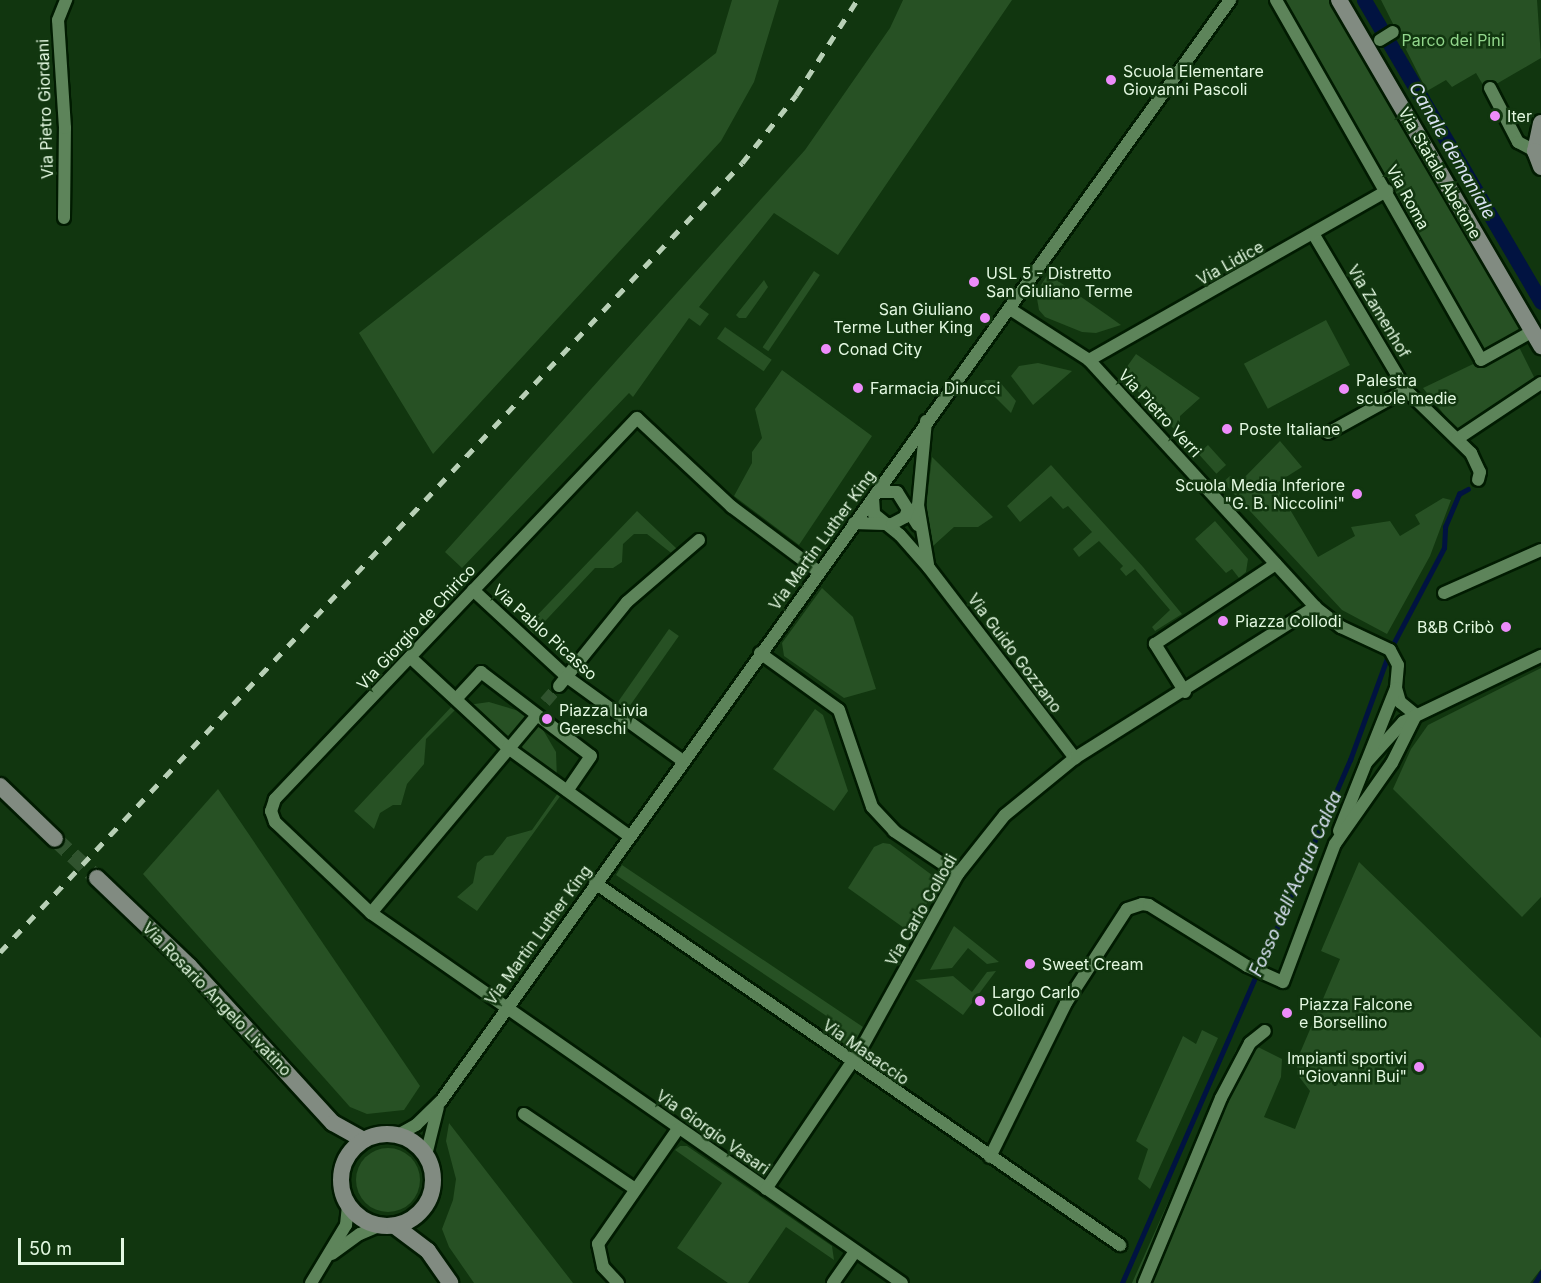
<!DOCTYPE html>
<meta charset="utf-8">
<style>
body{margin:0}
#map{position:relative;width:1541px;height:1283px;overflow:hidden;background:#11360f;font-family:Inter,sans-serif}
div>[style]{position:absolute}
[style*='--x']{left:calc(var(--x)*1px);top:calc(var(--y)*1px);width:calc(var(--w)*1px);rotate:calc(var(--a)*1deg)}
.green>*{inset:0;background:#275124;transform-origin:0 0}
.round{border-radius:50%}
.stream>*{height:4.5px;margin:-2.25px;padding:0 2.25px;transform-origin:2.25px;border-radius:2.25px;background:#011341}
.canal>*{height:15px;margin:-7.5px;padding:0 7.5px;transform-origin:7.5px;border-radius:7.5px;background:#011341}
.street-tunnel>*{height:12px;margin-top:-6px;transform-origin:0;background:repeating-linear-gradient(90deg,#30532e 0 12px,transparent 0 18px)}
.secondary-tunnel>*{height:16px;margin-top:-8px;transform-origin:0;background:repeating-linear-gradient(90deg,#30532e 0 16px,transparent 0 24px)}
.roads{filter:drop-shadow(2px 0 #011b01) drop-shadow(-2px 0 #011b01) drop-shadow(0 2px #011b01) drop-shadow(0 -2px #011b01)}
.street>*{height:12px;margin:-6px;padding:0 6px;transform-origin:6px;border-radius:6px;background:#5d845a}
.secondary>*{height:16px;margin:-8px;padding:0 8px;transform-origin:8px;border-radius:8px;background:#818b81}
.secondary>.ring{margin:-8px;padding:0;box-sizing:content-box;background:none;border:16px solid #818b81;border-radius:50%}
.rail>*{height:4.5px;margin-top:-2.25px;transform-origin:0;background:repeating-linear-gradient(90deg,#b8d0b6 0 10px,transparent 0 20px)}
.dots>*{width:16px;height:16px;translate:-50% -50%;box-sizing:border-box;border:3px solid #11360f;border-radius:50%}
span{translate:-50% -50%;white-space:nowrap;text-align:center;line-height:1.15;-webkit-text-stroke:5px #11360f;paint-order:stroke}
.park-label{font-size:16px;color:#92d68c}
.poi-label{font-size:16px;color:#e3f8e1}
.left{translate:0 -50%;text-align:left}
.right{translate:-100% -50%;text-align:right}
.street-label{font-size:16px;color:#e3f8e1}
.water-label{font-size:18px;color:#d9e2f3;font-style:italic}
.scale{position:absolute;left:18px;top:1238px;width:106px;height:27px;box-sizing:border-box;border:3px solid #e3f8e1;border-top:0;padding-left:8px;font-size:18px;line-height:21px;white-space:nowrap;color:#e3f8e1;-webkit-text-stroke:4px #11360f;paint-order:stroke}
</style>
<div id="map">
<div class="green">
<div style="clip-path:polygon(732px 0,779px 0,754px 82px,721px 141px,433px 454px,359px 333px,716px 53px)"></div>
<div style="clip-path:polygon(903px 0,1012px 0,838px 255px,774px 213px,699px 307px,709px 314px,700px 326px,689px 318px,633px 397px,629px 393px,462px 568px,445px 552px,805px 150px,890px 28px)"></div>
<div style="clip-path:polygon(1276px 0,1339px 0,1533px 331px,1481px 360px)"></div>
<div style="clip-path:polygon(1381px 0,1537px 0,1541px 58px,1486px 90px,1476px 73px,1452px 87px,1446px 80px,1427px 91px)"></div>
<div style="left:814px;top:271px;width:7px;height:92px;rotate:34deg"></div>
<div style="clip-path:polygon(1048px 274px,1107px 315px,1121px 325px,1096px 333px,1082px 332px,1045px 317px,1039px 310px,1036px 293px)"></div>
<div style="clip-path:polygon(764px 280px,768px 287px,746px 318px,739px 318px,736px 315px)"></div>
<div style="left:1326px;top:320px;width:51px;height:93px;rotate:62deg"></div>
<div style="left:725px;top:327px;width:57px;height:14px;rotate:35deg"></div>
<div style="clip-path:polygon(1517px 343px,1536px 381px,1458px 432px,1423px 388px)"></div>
<div style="clip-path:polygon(1136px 354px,1200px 398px,1180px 416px,1180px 423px,1174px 429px,1132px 385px,1126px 368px)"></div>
<div style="clip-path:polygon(1038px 363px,1072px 371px,1033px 405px,1011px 376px,1019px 366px)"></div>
<div style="clip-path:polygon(782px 370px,872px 436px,799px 545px,734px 496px,752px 463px,752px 452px,762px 438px,755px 409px)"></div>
<div style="clip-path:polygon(986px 380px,998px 380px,1016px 401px,1011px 413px,981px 383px)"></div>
<div style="clip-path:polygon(1280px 441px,1302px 467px,1275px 484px,1318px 557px,1355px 536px,1351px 527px,1390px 521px,1400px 536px,1420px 524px,1415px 515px,1443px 498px,1451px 500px,1430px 556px,1387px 634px,1342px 610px,1223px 482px,1230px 476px,1241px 481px)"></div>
<div style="left:1208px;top:445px;width:27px;height:13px;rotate:48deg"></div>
<div style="clip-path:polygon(932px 457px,993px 517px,978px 527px,954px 527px,933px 546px,926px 508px)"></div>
<div style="clip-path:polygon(1051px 465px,1143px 567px,1182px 614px,1155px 631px,1152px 627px,1170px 610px,1135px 569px,1126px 576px,1120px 569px,1123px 566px,1099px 541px,1079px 557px,1073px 549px,1092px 532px,1068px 506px,1063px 509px,1051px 496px,1020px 522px,1007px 506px)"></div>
<div style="clip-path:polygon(637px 511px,676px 548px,684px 548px,675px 556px,647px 534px,634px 534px,623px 544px,622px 562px,613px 568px,595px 568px,533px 634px,526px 627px)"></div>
<div style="clip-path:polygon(1215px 521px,1248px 559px,1246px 572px,1239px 578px,1232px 569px,1226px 573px,1195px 539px)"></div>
<div style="clip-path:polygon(822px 588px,853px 617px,876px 689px,844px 698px,784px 656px,782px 643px)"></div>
<div style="left:669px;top:629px;width:12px;height:90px;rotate:35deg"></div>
<div style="clip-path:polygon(1541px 668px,1541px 897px,1522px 917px,1393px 789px,1411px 749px,1428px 725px)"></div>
<div style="clip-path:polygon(489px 702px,529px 714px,516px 736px,498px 736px,468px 705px)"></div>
<div style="clip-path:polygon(453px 705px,457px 708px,426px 739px,424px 764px,407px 784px,401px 805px,393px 805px,380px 813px,374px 829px,354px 811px)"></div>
<div style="clip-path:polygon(815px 709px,823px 715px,848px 791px,834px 811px,773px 769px)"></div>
<div style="clip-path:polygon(539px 723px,556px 752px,557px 780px,524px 753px,520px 739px)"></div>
<div style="clip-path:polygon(218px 789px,420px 1086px,404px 1110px,367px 1114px,350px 1107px,143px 874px)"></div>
<div style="clip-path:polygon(558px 793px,561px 795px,477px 911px,457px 897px,473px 883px,477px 863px,485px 856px,493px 855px,507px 837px,532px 830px)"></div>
<div style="clip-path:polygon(883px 843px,890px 844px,936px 878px,935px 888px,911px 933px,848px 888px,874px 847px)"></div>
<div style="clip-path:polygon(1359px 862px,1541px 1038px,1541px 1269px,1530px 1283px,1132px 1283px,1236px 1050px,1246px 1041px,1282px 1059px,1281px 1077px,1264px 1117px,1295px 1129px,1310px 1091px,1297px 1074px,1297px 1060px,1340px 959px,1321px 951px)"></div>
<div style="clip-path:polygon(622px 865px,863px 1027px,856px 1040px,845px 1044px,828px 1032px,834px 1021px,616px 875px)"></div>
<div style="clip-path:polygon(954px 926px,999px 962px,987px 964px,968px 948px,952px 968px,930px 970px)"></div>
<div style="clip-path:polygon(996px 971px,963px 1015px,915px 980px,953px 976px,972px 992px,987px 972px)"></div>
<div style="clip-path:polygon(1202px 1030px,1218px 1038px,1150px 1189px,1138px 1179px,1148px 1149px,1136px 1141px,1183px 1036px,1196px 1044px)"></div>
<div style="clip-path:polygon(449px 1123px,573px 1283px,474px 1283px,449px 1247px,442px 1229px,453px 1200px,456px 1179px,446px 1141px)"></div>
<div style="clip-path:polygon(680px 1146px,687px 1146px,832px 1246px,834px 1260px,786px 1227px,748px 1283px,728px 1283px,677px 1248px,722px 1183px,675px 1150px)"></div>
<div class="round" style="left:356px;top:1148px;width:64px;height:64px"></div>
</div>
<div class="stream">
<div style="--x:1122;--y:1283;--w:571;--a:-66.45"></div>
<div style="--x:1350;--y:760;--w:117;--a:-70"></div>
<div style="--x:1390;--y:650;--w:115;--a:-62.1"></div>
<div style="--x:1444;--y:548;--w:21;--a:-87"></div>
<div style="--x:1445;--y:527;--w:36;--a:-67"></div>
<div style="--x:1459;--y:494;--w:10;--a:-29"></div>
<div style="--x:1535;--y:1283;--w:12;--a:-59"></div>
</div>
<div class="canal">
<div style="--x:1364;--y:0;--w:350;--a:59.6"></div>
</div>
<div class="street-tunnel">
<div style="--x:545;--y:702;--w:21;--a:-49"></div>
</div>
<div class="secondary-tunnel">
<div style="--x:55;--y:839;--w:57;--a:42.9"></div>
</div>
<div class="roads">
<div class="street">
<div style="--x:1276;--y:0;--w:414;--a:60.3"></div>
<div style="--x:1481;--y:360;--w:60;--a:-29.1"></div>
<div style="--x:1380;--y:40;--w:15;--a:-32"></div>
<div style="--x:1490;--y:88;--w:61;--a:62.6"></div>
<div style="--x:1518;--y:142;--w:19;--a:28"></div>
<div style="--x:64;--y:218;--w:90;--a:-89.4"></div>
<div style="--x:65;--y:128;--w:108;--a:-93.7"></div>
<div style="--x:58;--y:20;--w:22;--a:-68"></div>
<div style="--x:1314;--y:235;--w:180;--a:59.3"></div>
<div style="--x:1406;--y:390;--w:89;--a:151.1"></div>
<div style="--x:1010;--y:309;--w:94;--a:32.8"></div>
<div style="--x:1089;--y:360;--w:335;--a:47.5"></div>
<div style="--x:1315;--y:607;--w:33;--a:38"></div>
<div style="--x:1341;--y:627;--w:54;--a:25.1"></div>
<div style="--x:1390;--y:650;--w:17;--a:62"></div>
<div style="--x:1398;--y:665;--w:23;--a:95"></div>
<div style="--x:1396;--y:688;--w:15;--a:74"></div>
<div style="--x:1400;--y:702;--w:21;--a:39"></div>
<div style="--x:1089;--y:360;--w:343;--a:-29.6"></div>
<div style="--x:1406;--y:390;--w:91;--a:44.1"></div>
<div style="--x:1471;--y:453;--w:21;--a:65"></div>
<div style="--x:1480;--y:472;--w:8;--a:104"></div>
<div style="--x:926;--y:421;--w:84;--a:95.4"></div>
<div style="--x:918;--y:505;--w:60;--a:80.4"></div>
<div style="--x:1457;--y:439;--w:101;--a:-33.7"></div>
<div style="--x:877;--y:492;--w:20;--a:0"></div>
<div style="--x:897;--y:492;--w:39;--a:58"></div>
<div style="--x:873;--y:498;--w:16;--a:86"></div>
<div style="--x:874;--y:514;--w:33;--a:39"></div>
<div style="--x:900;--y:535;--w:44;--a:48.7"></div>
<div style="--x:929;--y:568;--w:240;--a:52.5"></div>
<div style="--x:854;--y:523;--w:38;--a:2"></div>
<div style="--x:892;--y:524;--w:15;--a:-28"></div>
<div style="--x:905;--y:517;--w:9;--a:-69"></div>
<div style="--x:819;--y:572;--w:109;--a:-143.2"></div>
<div style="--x:732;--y:507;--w:130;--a:-136.9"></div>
<div style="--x:637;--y:418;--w:526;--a:133.54"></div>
<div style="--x:275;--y:799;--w:13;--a:108"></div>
<div style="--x:271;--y:811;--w:12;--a:70"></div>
<div style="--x:275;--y:822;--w:132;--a:43.5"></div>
<div style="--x:371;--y:913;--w:647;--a:34.87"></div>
<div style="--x:473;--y:590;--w:128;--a:42.8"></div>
<div style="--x:567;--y:677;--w:143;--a:35.9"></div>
<div style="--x:1444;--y:593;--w:106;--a:-23.9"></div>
<div style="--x:760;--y:653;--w:97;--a:35.8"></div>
<div style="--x:839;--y:710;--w:102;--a:71.2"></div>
<div style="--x:872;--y:807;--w:33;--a:47"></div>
<div style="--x:894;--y:831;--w:77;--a:33.9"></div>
<div style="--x:410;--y:657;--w:134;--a:42.9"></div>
<div style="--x:508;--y:748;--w:150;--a:36"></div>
<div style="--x:559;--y:686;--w:108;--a:-51"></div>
<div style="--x:627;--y:602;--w:95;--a:-40.7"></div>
<div style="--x:1185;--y:692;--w:57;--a:-122"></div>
<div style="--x:1155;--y:644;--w:145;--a:-33.5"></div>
<div style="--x:456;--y:699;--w:37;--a:-47"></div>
<div style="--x:481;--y:672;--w:138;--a:37.4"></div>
<div style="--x:591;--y:756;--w:42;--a:124.4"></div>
<div style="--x:1366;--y:763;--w:55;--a:-47.9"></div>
<div style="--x:1403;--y:722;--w:153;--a:-25.6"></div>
<div style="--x:1339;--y:831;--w:154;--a:-68.3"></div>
<div style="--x:595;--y:883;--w:638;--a:34.59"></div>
<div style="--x:371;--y:913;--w:258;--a:-50"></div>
<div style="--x:524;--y:1114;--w:134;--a:34"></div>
<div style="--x:398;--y:1135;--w:21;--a:-29"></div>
<div style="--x:416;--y:1125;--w:35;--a:-44"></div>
<div style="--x:441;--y:1101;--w:1355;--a:-54.37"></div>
<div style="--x:426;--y:1155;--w:49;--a:-76"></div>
<div style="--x:990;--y:1157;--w:172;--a:-63.7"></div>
<div style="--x:1066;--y:1003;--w:112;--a:-57"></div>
<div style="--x:1127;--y:909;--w:16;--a:-18"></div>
<div style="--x:1142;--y:904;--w:7;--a:8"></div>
<div style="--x:1149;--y:905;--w:115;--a:31.9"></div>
<div style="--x:1247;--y:966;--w:39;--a:24"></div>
<div style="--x:1283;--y:982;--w:147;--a:-69.4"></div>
<div style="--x:1335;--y:844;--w:99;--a:-54.9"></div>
<div style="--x:1392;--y:763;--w:54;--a:-63.4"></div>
<div style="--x:766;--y:1189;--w:171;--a:-55.9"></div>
<div style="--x:862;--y:1047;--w:198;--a:-61"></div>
<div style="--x:958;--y:874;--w:75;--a:-51.5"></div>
<div style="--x:1005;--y:815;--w:90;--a:-39.2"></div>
<div style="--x:1075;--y:758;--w:284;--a:-32.2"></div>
<div style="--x:332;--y:1254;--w:34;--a:-36"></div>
<div style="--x:360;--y:1234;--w:21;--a:-23"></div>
<div style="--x:311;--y:1283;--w:68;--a:-58.9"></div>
<div style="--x:346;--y:1225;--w:19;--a:-84"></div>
<div style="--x:618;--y:1283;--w:22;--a:-133"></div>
<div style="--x:603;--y:1267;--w:24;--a:-102"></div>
<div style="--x:598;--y:1244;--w:140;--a:-55.2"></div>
<div style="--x:833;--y:1283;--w:39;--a:-55"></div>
<div style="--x:1144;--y:1283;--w:200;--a:-67.4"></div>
<div style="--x:1221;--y:1098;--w:62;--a:-62.2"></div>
<div style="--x:1250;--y:1043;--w:19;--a:-39"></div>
</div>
<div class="secondary">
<div style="--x:1339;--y:0;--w:401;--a:59.7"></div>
<div style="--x:1541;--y:123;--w:29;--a:102"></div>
<div style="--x:1535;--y:151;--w:17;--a:69"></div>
<div style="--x:0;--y:786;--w:76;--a:43.9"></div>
<div style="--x:97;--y:878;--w:127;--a:43.7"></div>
<div style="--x:189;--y:966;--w:213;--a:47.5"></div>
<div style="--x:333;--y:1123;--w:35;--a:29"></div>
<div class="ring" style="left:341px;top:1134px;width:76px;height:76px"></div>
<div style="--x:395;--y:1226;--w:41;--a:37.1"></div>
<div style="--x:428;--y:1251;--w:39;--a:55"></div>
</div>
</div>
<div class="rail">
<div style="--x:0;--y:952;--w:1083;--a:-46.76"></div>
<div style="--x:742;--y:163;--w:87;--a:-51.5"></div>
<div style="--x:796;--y:95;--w:113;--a:-57.3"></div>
</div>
<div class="dots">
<div style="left:1111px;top:80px;background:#ed8cfa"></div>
<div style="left:1495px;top:116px;background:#ed8cfa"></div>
<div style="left:974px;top:282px;background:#ed8cfa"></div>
<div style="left:985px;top:318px;background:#ed8cfa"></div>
<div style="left:826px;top:349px;background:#ed8cfa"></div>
<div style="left:858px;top:388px;background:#ed8cfa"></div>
<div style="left:1344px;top:389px;background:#ed8cfa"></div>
<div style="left:1227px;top:429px;background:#ed8cfa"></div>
<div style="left:1357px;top:494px;background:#ed8cfa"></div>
<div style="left:1223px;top:621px;background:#ed8cfa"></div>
<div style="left:1506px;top:627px;background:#ed8cfa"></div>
<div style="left:547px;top:719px;background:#ed8cfa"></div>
<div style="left:1030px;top:964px;background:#ed8cfa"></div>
<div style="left:980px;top:1001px;background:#ed8cfa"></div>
<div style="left:1287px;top:1013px;background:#ed8cfa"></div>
<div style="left:1419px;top:1067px;background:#ed8cfa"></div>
</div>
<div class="park-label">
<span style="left:1453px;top:40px">Parco dei Pini</span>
</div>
<div class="poi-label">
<span class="left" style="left:1123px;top:80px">Scuola Elementare<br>Giovanni Pascoli</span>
<span class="left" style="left:1507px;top:116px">Iter</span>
<span class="left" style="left:986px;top:282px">USL 5 - Distretto<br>San Giuliano Terme</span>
<span class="right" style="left:973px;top:318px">San Giuliano<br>Terme Luther King</span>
<span class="left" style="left:838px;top:349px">Conad City</span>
<span class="left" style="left:1356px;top:389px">Palestra<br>scuole medie</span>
<span class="left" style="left:870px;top:388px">Farmacia Dinucci</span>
<span class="left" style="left:1239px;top:429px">Poste Italiane</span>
<span class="right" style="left:1345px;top:494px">Scuola Media Inferiore<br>"G. B. Niccolini"</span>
<span class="left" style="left:1235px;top:621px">Piazza Collodi</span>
<span class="right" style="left:1494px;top:627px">B&amp;B Cribò</span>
<span class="left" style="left:559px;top:719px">Piazza Livia<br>Gereschi</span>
<span class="left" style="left:1042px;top:964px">Sweet Cream</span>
<span class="left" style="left:992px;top:1001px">Largo Carlo<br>Collodi</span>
<span class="left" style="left:1299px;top:1013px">Piazza Falcone<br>e Borsellino</span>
<span class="right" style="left:1407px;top:1067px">Impianti sportivi<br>"Giovanni Bui"</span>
</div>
<div class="street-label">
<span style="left:45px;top:109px;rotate:-92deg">Via Pietro Giordani</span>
<span style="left:1440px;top:173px;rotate:60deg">Via Statale Abetone</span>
<span style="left:1408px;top:197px;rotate:61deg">Via Roma</span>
<span style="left:1230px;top:263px;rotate:-29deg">Via Lidice</span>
<span style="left:1379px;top:311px;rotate:59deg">Via Zamenhof</span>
<span style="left:1160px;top:413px;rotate:47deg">Via Pietro Verri</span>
<span style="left:822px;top:540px;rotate:-54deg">Via Martin Luther King</span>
<span style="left:416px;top:627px;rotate:-47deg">Via Giorgio de Chirico</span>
<span style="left:545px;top:632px;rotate:42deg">Via Pablo Picasso</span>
<span style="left:1015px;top:653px;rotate:53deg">Via Guido Gozzano</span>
<span style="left:921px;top:910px;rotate:-60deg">Via Carlo Collodi</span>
<span style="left:538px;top:935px;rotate:-54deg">Via Martin Luther King</span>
<span style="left:217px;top:999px;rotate:46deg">Via Rosario Angelo Livatino</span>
<span style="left:866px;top:1052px;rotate:35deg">Via Masaccio</span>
<span style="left:713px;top:1132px;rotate:35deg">Via Giorgio Vasari</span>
</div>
<div class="water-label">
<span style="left:1452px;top:151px;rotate:60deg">Canale demaniale</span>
<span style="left:1296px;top:884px;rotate:-66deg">Fosso dell'Acqua Calda</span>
</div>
<div class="scale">50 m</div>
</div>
